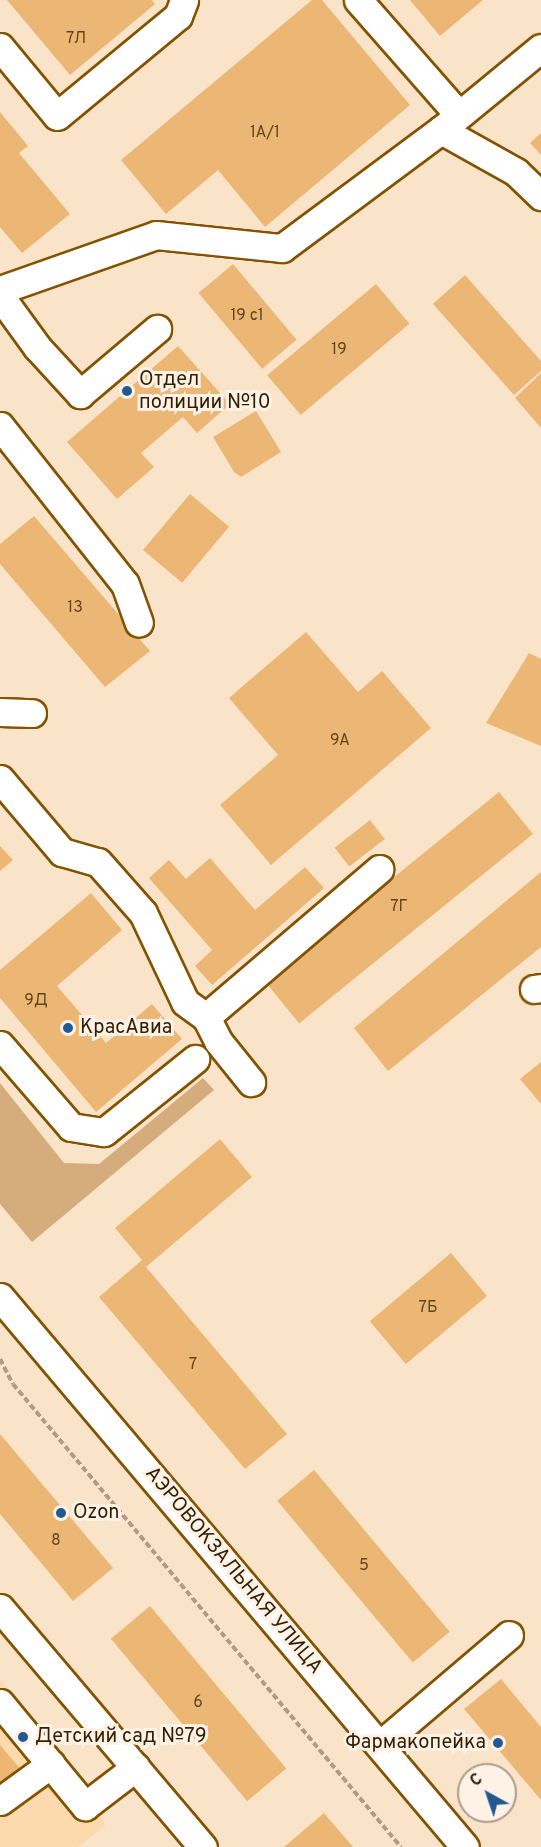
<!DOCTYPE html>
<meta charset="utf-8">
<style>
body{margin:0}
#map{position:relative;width:541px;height:1847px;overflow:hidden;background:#f9e3c9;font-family:Overpass,sans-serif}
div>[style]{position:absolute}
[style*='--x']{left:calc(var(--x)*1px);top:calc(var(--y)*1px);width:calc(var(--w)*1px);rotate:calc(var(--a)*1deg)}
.built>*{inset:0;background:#fdd9ae}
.green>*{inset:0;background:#d5ad7c}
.building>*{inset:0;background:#ecb774;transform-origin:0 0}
.path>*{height:4px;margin-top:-2px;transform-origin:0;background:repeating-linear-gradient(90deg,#b19c81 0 6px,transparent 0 9px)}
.roads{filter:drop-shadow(2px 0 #835300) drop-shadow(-2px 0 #835300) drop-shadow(0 2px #835300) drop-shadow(0 -2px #835300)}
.minor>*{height:27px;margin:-13.5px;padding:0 13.5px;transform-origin:13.5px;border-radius:13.5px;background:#fff}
.dots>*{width:16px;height:16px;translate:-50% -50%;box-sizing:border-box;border:3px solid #fdf2e5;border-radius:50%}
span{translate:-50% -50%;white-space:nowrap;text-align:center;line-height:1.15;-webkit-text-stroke:6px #fdf2e5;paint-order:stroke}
.number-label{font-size:16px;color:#60441e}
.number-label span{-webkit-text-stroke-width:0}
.poi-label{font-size:20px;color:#321e02}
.left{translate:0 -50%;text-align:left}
.right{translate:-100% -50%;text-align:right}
.street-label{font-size:20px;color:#321e02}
.north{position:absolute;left:457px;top:1763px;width:60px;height:60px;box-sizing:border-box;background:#fdf2e5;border:2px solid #ac9d8a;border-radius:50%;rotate:320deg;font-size:16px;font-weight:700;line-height:24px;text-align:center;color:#321e02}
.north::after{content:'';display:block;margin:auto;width:21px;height:27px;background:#235991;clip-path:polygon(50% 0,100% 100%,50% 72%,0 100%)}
</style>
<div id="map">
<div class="built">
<div style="clip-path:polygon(0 1680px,95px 1799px,105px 1826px,78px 1847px,0 1847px)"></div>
</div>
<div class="green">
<div style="clip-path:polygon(203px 1078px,214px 1090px,32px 1242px,0 1204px,0 1083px,64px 1163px,99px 1164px)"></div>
</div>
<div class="building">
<div style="clip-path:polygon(7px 0,152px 0,155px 4px,70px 75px)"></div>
<div style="clip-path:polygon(312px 0,322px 0,410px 105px,265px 227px,218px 170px,166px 214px,121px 160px)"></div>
<div style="clip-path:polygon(410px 0,483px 0,440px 36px)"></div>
<div style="clip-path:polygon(0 112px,28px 146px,19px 153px,70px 214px,22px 253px,0 227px)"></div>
<div style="clip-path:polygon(541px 133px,541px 155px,530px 143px)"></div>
<div style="left:233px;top:264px;width:99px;height:45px;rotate:50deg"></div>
<div style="clip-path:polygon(465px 275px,541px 361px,541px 371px,514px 395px,433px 304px)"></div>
<div style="left:376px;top:284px;width:52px;height:142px;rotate:50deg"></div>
<div style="clip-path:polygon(178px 346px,230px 404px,197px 433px,183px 417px,141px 453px,154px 467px,117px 499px,67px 442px)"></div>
<div style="clip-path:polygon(541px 373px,541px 428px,515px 398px)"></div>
<div style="clip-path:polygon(256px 411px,281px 452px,241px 477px,234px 472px,213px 437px)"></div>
<div style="left:190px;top:494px;width:51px;height:73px;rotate:40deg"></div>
<div style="clip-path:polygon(34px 516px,150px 651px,105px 687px,0 564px,0 544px)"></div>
<div style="clip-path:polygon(306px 632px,358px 692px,382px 671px,431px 728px,271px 865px,220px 805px,278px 755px,229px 698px)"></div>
<div style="clip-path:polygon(529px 653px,541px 659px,541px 746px,486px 723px)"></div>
<div style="left:499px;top:792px;width:54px;height:301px;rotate:51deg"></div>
<div style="left:370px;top:820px;width:24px;height:45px;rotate:52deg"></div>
<div style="clip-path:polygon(0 846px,13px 860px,0 871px)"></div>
<div style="clip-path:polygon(210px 858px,255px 910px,305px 867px,324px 888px,212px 985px,195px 966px,212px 950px,149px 878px,169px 860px,186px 879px)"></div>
<div style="clip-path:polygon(541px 872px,541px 947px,388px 1071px,354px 1028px)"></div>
<div style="clip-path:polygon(91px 893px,122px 930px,57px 986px,106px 1043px,152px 1004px,182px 1039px,96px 1112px,0 998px,0 970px)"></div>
<div style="clip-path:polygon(541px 1062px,541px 1104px,520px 1079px)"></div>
<div style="clip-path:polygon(220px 1139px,252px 1177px,146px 1267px,287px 1434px,245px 1469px,99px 1297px,142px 1260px,115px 1228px)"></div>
<div style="left:451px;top:1253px;width:56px;height:106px;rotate:50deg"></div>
<div style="clip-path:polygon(0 1434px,113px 1568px,73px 1601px,0 1514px)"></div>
<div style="left:314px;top:1470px;width:211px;height:48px;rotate:50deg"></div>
<div style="left:150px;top:1606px;width:212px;height:51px;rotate:50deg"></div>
<div style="clip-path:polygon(501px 1679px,541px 1727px,541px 1800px,464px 1709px)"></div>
<div style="clip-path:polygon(0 1745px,22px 1771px,0 1789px)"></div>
<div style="clip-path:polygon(324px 1813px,353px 1847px,284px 1847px)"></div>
</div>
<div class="path">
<div style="--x:0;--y:1359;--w:28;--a:63"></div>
<div style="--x:13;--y:1384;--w:604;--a:50.04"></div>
</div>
<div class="roads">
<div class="minor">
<div style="--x:358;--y:0;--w:152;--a:48.7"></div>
<div style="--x:0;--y:47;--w:89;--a:50.4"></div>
<div style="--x:57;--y:116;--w:157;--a:-39.6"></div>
<div style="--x:178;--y:16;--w:17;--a:-69"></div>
<div style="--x:441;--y:130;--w:86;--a:29.2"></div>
<div style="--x:516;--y:172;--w:35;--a:44"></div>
<div style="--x:0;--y:290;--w:165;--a:-19.4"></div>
<div style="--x:156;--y:235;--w:127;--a:5.9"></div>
<div style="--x:282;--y:248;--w:198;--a:-36.6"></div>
<div style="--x:441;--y:130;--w:129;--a:-39.4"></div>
<div style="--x:0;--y:296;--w:63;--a:54"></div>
<div style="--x:37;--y:347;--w:64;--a:47.5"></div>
<div style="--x:80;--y:394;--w:101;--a:-40.2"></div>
<div style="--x:0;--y:426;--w:201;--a:51.7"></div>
<div style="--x:125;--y:584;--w:41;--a:70.3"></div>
<div style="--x:0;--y:712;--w:32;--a:2"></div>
<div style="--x:0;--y:779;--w:96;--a:49.7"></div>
<div style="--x:62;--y:852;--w:37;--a:16"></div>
<div style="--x:98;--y:862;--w:68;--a:48.6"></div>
<div style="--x:143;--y:913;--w:98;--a:64.7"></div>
<div style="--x:185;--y:1002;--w:26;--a:36"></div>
<div style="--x:206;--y:1017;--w:27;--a:63"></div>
<div style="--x:218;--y:1041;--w:53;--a:51.2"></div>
<div style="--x:534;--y:989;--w:7;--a:-8"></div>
<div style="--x:206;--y:1017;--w:228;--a:-40.5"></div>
<div style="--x:0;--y:1045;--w:108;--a:49.1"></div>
<div style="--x:71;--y:1127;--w:33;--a:9"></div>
<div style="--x:104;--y:1132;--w:117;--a:-38.7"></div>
<div style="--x:0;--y:1297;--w:720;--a:49.79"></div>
<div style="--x:0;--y:1608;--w:314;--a:49.7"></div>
<div style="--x:0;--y:1703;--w:134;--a:50.5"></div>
<div style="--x:85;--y:1806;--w:64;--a:-37.4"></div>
<div style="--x:381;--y:1744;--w:168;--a:-40.4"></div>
<div style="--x:0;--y:1801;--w:63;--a:-36"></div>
</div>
</div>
<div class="dots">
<div style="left:127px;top:391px;background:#235991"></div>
<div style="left:68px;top:1028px;background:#235991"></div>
<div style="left:61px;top:1513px;background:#235991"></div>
<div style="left:23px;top:1737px;background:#235991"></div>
<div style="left:498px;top:1743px;background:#235991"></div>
</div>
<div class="number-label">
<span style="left:76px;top:39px">7Л</span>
<span style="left:265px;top:133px">1А/1</span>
<span style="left:247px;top:316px">19 с1</span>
<span style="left:339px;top:350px">19</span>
<span style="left:75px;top:608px">13</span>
<span style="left:340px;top:741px">9А</span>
<span style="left:399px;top:907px">7Г</span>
<span style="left:36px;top:1001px">9Д</span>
<span style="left:428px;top:1308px">7Б</span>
<span style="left:193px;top:1365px">7</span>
<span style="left:56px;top:1541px">8</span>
<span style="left:364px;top:1566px">5</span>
<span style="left:198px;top:1703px">6</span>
</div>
<div class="poi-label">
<span class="left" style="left:139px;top:392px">Отдел<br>полиции №10</span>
<span class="left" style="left:80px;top:1028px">КрасАвиа</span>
<span class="left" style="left:73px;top:1513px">Ozon</span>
<span class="left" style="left:35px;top:1737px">Детский сад №79</span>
<span class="right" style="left:486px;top:1743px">Фармакопейка</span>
</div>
<div class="street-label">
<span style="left:233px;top:1571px;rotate:50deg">АЭРОВОКЗАЛЬНАЯ УЛИЦА</span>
</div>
<div class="north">С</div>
</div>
